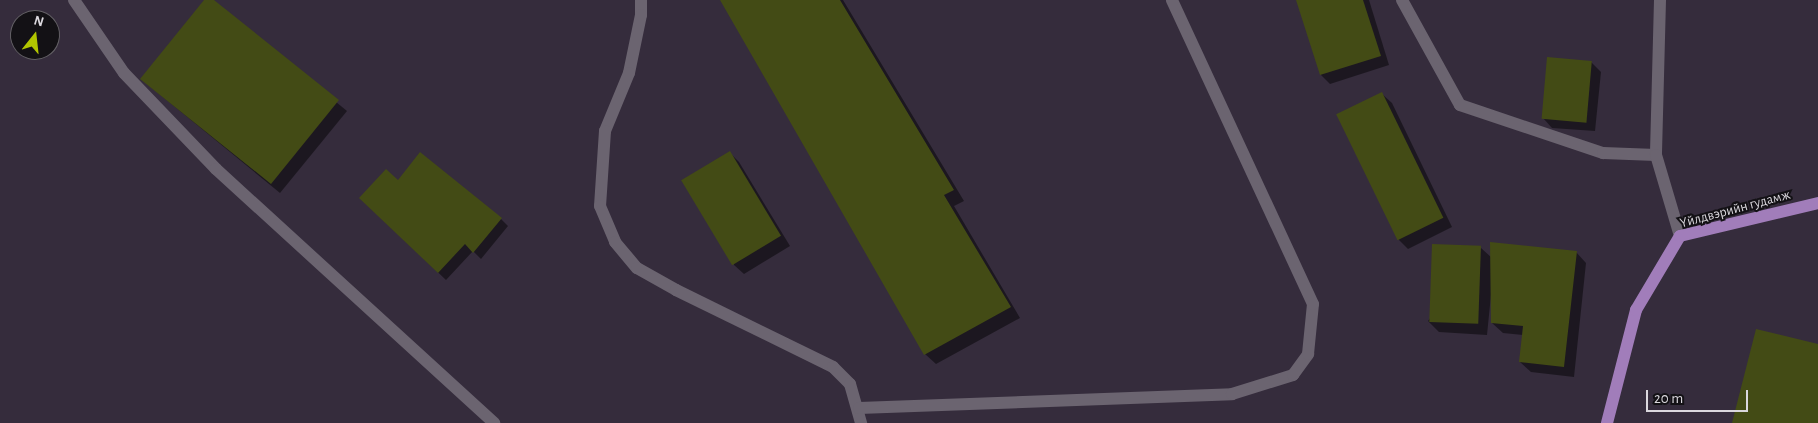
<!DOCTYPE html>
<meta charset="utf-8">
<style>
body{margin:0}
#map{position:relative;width:1818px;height:423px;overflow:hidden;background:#2c2731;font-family:"Alegreya Sans",sans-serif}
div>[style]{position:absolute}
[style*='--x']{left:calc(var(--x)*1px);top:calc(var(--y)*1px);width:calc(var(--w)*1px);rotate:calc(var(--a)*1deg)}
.built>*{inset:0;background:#352c3c}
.shadow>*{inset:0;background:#0007}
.building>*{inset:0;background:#434b15;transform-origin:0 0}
.minor>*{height:12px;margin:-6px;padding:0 6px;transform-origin:6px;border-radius:6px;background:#6b6470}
.major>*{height:12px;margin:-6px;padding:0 6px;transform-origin:6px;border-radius:6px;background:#a17dba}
span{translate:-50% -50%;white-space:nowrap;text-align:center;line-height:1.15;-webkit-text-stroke:4px #131115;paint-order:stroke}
.street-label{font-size:14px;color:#dad7dd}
.north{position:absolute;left:10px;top:10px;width:50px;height:50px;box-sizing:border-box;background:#131115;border:1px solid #636065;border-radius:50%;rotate:16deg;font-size:14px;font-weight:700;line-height:20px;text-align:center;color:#dad7dd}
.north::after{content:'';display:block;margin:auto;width:18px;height:22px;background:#b1c500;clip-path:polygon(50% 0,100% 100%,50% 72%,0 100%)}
.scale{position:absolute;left:1646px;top:390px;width:102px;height:22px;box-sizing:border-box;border:2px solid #dad7dd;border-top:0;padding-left:6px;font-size:15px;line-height:18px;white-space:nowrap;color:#dad7dd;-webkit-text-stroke:4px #131115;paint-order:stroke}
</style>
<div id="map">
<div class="built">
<div style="clip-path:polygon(evenodd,0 0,1818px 0,1818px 423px,0 423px,0 0,20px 20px,50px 20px,50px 50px,20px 50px,20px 20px)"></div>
</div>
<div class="shadow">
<div style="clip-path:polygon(205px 0,212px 0,347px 111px,280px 193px,141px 79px)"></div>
<div style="clip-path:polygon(722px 0,843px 0,964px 201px,954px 206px,1020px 318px,936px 364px,925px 354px)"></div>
<div style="clip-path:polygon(1297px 0,1369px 0,1389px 65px,1330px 84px,1321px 75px)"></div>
<div style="clip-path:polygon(1591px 62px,1601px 72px,1595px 131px,1552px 128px,1543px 118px)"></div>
<div style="clip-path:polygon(1382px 94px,1392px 103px,1452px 227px,1408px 249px,1398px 239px)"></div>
<div style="clip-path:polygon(730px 153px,739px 162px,790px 246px,744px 274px,734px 265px)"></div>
<div style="clip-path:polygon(398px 181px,501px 219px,508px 226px,481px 259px,473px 251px,446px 280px,360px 198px)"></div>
<div style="clip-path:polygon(1481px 248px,1492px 258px,1576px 252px,1586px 263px,1574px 377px,1531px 372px,1520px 362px,1523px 335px,1503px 333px,1492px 323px,1492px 285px,1487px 335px,1439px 332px,1428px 321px)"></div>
</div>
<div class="building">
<div style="clip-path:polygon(204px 0,214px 0,339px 100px,271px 184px,140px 79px)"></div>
<div style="clip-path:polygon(720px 0,840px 0,954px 190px,944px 195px,1011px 307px,924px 355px)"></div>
<div style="clip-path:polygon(1296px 0,1363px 0,1381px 56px,1320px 75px)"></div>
<div style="left:1547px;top:57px;width:45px;height:62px;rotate:5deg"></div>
<div style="left:1382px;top:92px;width:140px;height:51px;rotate:64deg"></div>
<div style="left:730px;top:151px;width:99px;height:57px;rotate:59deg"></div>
<div style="clip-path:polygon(420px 152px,502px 218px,473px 253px,465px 244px,438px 273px,359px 198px,386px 169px,398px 180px)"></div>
<div style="clip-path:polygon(1490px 242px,1577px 251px,1564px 367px,1519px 362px,1523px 326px,1491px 323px)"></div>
<div style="left:1432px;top:244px;width:49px;height:78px;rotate:2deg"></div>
<div style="clip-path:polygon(1756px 329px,1818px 344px,1818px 423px,1732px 423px)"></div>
</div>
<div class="minor">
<div style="--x:74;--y:0;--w:88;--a:55.6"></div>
<div style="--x:124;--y:73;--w:133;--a:46.2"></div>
<div style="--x:216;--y:169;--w:377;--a:42.4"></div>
<div style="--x:641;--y:0;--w:15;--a:90"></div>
<div style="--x:641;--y:15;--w:59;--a:101.7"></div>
<div style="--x:629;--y:73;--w:63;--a:112.5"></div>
<div style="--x:605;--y:131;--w:75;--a:93.8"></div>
<div style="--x:600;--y:206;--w:39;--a:67"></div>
<div style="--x:615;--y:242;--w:34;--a:50"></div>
<div style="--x:637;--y:268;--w:45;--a:29.4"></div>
<div style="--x:676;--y:290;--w:175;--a:26.1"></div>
<div style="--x:833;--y:367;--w:24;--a:45"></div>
<div style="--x:850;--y:384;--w:41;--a:74.2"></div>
<div style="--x:1402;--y:0;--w:120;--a:61.1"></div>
<div style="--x:1460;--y:105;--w:151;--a:18.6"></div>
<div style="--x:1603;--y:153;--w:53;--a:2.2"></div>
<div style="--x:1660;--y:0;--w:155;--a:91.5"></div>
<div style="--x:1656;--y:155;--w:84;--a:73.5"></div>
<div style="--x:859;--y:408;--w:373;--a:-2.1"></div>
<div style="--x:1232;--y:394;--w:64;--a:-17.3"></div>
<div style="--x:1293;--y:375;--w:26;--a:-54"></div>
<div style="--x:1308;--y:354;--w:50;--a:-84.3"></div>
<div style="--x:1313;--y:304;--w:335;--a:-114.9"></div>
</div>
<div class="major">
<div style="--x:1607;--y:423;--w:117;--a:-75.6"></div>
<div style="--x:1636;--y:310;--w:86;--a:-59.3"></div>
<div style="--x:1680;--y:236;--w:142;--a:-13.4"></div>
</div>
<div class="street-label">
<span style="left:1735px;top:209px;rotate:-15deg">Yйлдвэрийн гудамж</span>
</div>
<div class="north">N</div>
<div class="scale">20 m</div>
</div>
